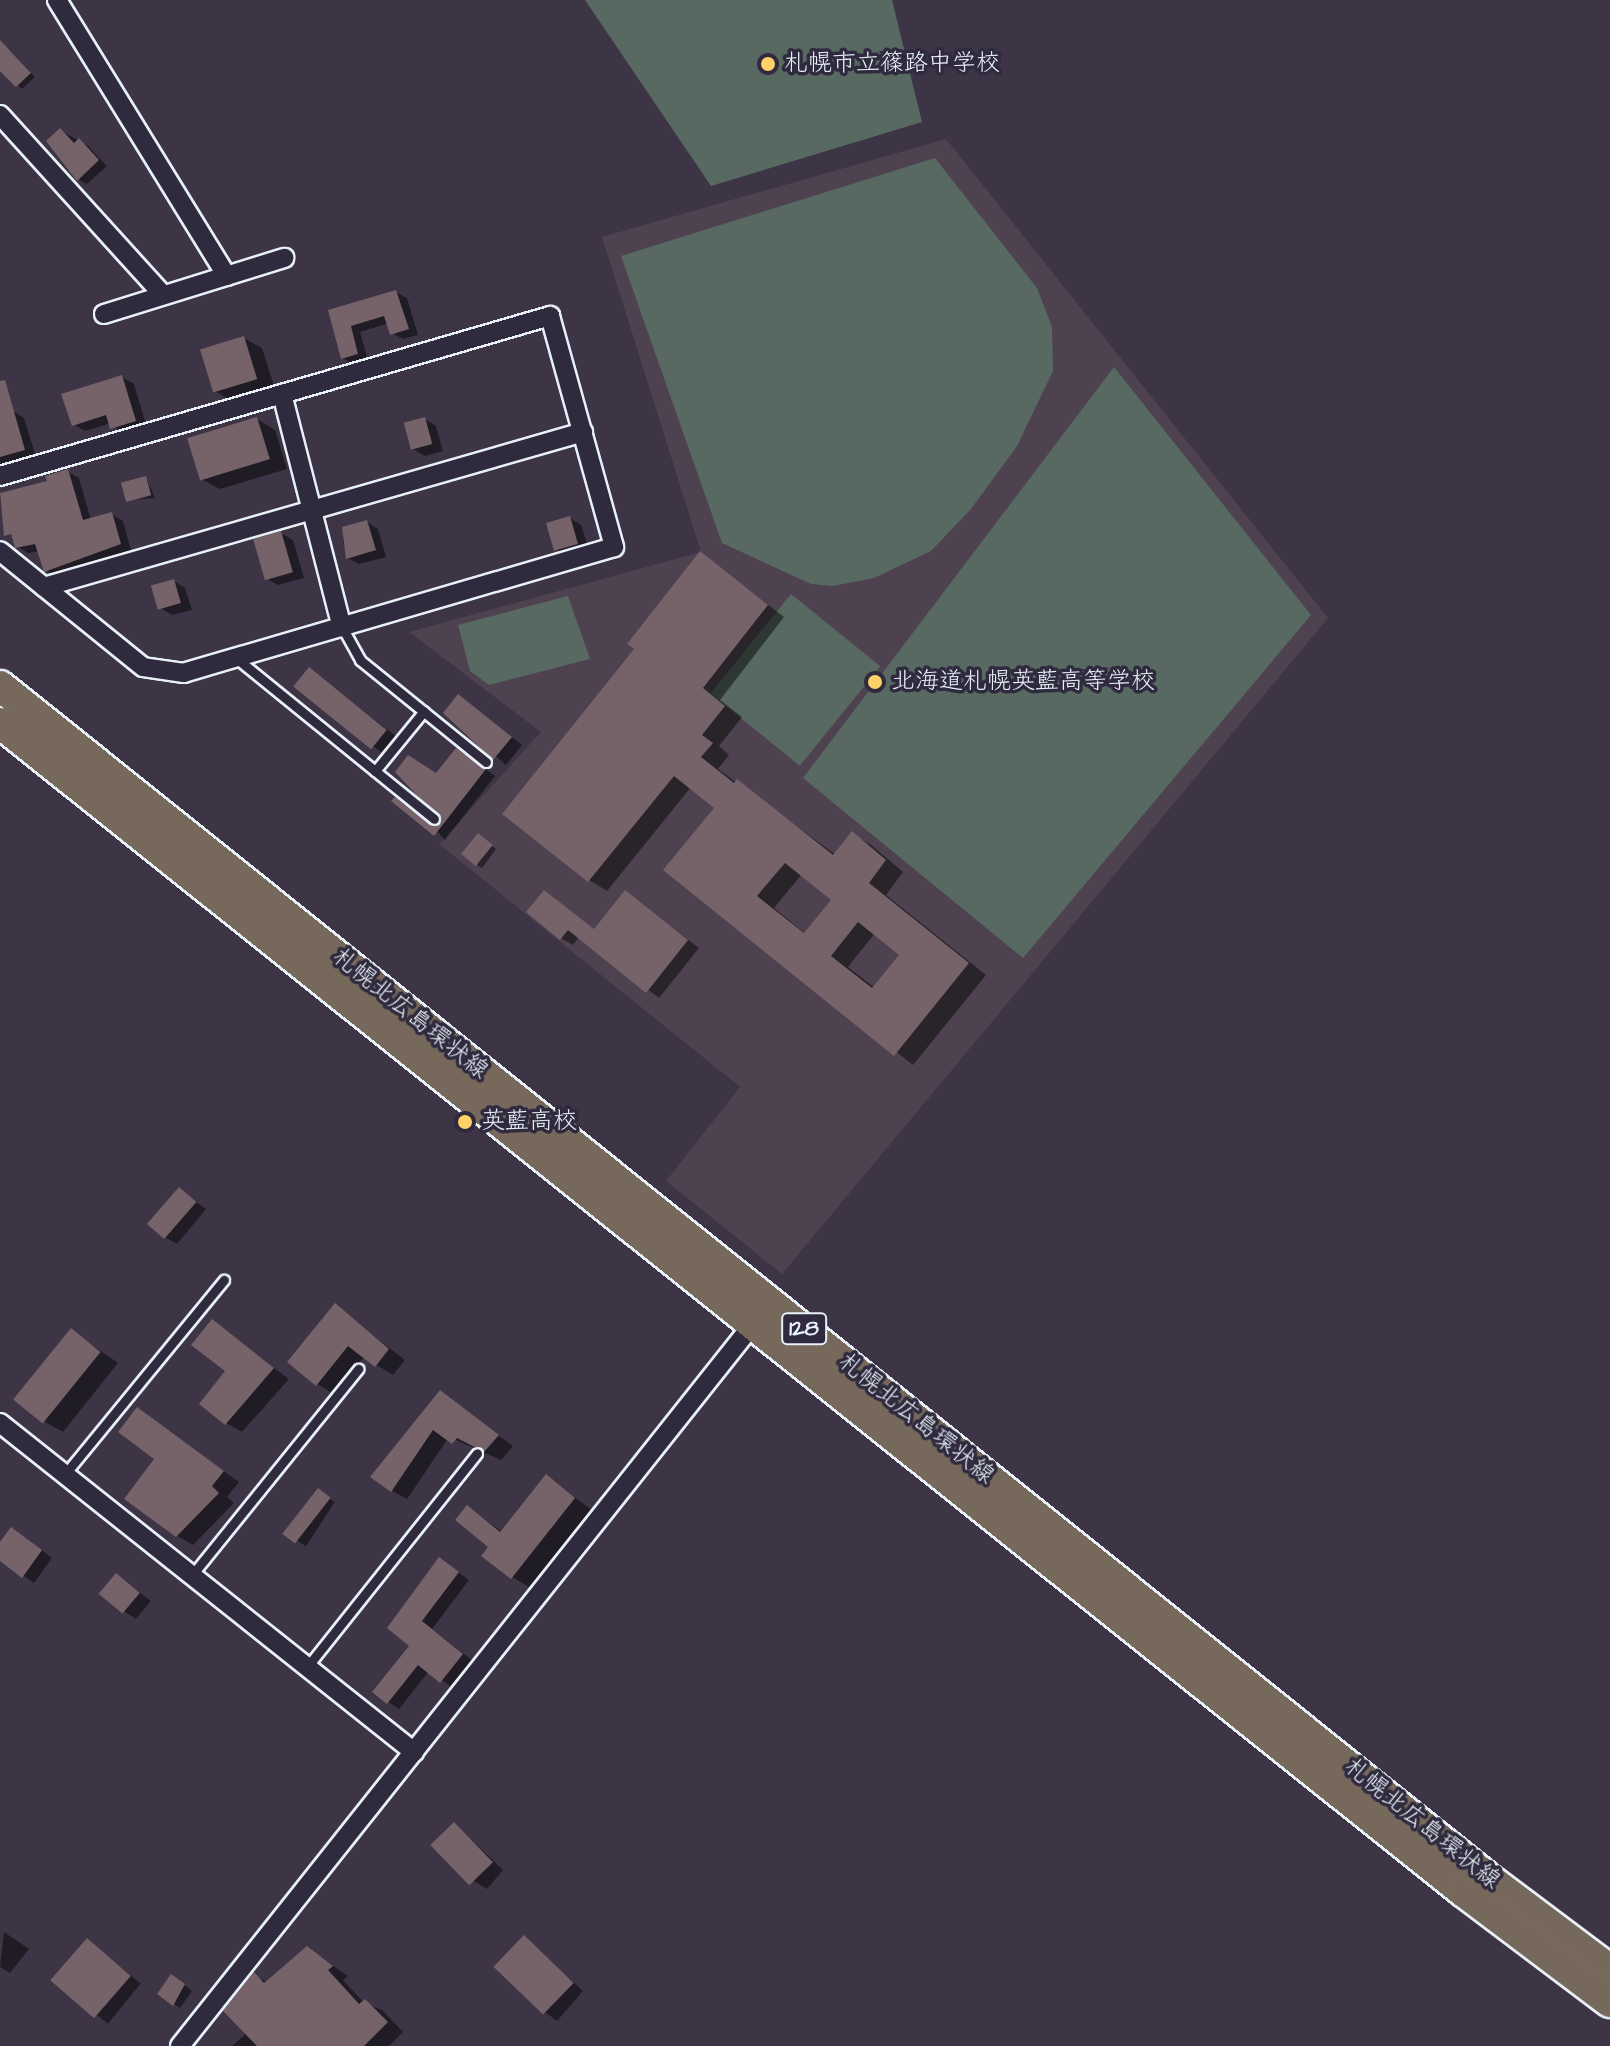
<!DOCTYPE html>
<meta charset="utf-8">
<style>
body{margin:0}
#map{position:relative;width:1610px;height:2046px;overflow:hidden;background:#3d3546;font-family:"Architects Daughter","Klee One",sans-serif}
div>[style]{position:absolute}
[style*='--x']{left:calc(var(--x)*1px);top:calc(var(--y)*1px);width:calc(var(--w)*1px);rotate:calc(var(--a)*1deg)}
.built>*{inset:0;background:#4e4250}
.green>*{inset:0;background:#576961;transform-origin:0 0}
.shadow>*{inset:0;background:#0007;transform-origin:0 0}
.building>*{inset:0;background:#766269;transform-origin:0 0}
.roads{filter:drop-shadow(2px 0 #e8f1f8) drop-shadow(-2px 0 #e8f1f8) drop-shadow(0 2px #e8f1f8) drop-shadow(0 -2px #e8f1f8)}
.service>*{height:9px;margin:-4.5px;padding:0 4.5px;transform-origin:4.5px;border-radius:4.5px;background:#2f2a3d}
.minor>*{height:18px;margin:-9px;padding:0 9px;transform-origin:9px;border-radius:9px;background:#2f2a3d}
.primary>*{height:30px;margin:-15px;padding:0 15px;transform-origin:15px;border-radius:15px;background:#76695c}
.dots>*{width:22px;height:22px;translate:-50% -50%;box-sizing:border-box;border:4px solid #2f2a3d;border-radius:50%}
span{translate:-50% -50%;white-space:nowrap;text-align:center;line-height:1.15;-webkit-text-stroke:7px #2f2a3d;paint-order:stroke}
.shield-label span{padding:2px 6px;background:#2f2a3d;border:2px solid;border-radius:6px;-webkit-text-stroke-width:0}
.shield-label{font-size:22px;color:#e8f1f8;font-weight:700}
.poi-label{font-size:24px;color:#e8f1f8}
.left{translate:0 -50%;text-align:left}
.street-label{font-size:24px;color:#e8f1f8}
</style>
<div id="map">
<div class="built">
<div style="clip-path:polygon(946px 139px,1328px 618px,782px 1274px,666px 1181px,740px 1087px,439px 844px,541px 732px,409px 632px,701px 552px,602px 237px)"></div>
</div>
<div class="green">
<div style="clip-path:polygon(585px 0,892px 0,922px 122px,711px 186px)"></div>
<div style="clip-path:polygon(935px 158px,1037px 288px,1052px 327px,1053px 371px,1017px 446px,971px 509px,931px 551px,874px 578px,833px 586px,811px 584px,722px 543px,621px 256px)"></div>
<div style="clip-path:polygon(1114px 367px,1311px 615px,1023px 958px,803px 778px)"></div>
<div style="left:791px;top:594px;width:115px;height:128px;rotate:39deg"></div>
<div style="clip-path:polygon(568px 596px,590px 659px,489px 685px,470px 671px,458px 625px)"></div>
</div>
<div class="shadow">
<div style="clip-path:polygon(10px 50px,35px 77px,22px 89px,0 68px,0 52px)"></div>
<div style="clip-path:polygon(60px 130px,88px 146px,107px 166px,87px 184px,78px 179px)"></div>
<div style="clip-path:polygon(396px 292px,407px 298px,418px 335px,403px 339px,392px 333px,389px 323px,360px 332px,368px 360px,353px 364px,343px 358px,330px 312px)"></div>
<div style="clip-path:polygon(244px 338px,262px 348px,275px 389px,233px 402px,215px 391px)"></div>
<div style="clip-path:polygon(122px 377px,134px 384px,147px 428px,124px 434px,111px 423px,85px 431px,73px 424px)"></div>
<div style="clip-path:polygon(13px 411px,24px 418px,36px 457px,0 468px,0 414px)"></div>
<div style="clip-path:polygon(257px 419px,275px 430px,287px 469px,220px 489px,201px 479px)"></div>
<div style="clip-path:polygon(425px 419px,436px 426px,443px 451px,425px 456px,413px 449px)"></div>
<div style="clip-path:polygon(68px 472px,79px 478px,91px 520px,111px 514px,123px 521px,131px 550px,57px 577px,46px 570px,39px 551px,28px 553px,17px 546px,13px 534px,4px 529px,0 495px,49px 483px)"></div>
<div style="clip-path:polygon(146px 478px,155px 498px,128px 500px)"></div>
<div style="clip-path:polygon(570px 518px,581px 525px,589px 550px,568px 556px,556px 549px)"></div>
<div style="clip-path:polygon(367px 522px,378px 529px,386px 557px,359px 564px,347px 558px,343px 540px)"></div>
<div style="clip-path:polygon(281px 533px,293px 540px,304px 578px,278px 585px,267px 579px)"></div>
<div style="clip-path:polygon(evenodd,701px 554px,784px 617px,720px 700px,742px 717px,719px 746px,729px 755px,718px 769px,836px 855px,852px 834px,870px 844px,903px 872px,886px 895px,986px 975px,913px 1065px,665px 869px,716px 808px,691px 787px,607px 891px,589px 880px,637px 649px,701px 554px,802px 874px,834px 900px,806px 934px,774px 908px,802px 874px,701px 554px,875px 933px,902px 955px,875px 988px,848px 967px,875px 933px)"></div>
<div style="clip-path:polygon(174px 581px,185px 588px,192px 610px,172px 615px,160px 608px)"></div>
<div style="left:310px;top:669px;width:112px;height:22px;rotate:38deg"></div>
<div style="clip-path:polygon(458px 696px,522px 745px,506px 765px,446px 713px)"></div>
<div style="clip-path:polygon(467px 756px,495px 776px,445px 840px,434px 828px,444px 821px,437px 776px)"></div>
<div style="clip-path:polygon(483px 839px,496px 849px,482px 868px,477px 865px)"></div>
<div style="clip-path:polygon(544px 892px,595px 930px,625px 892px,699px 948px,659px 998px,579px 937px,573px 945px,561px 938px)"></div>
<div style="clip-path:polygon(179px 1190px,206px 1209px,177px 1244px,165px 1237px)"></div>
<div style="clip-path:polygon(335px 1306px,405px 1360px,393px 1375px,364px 1357px,334px 1394px,317px 1384px)"></div>
<div style="clip-path:polygon(212px 1321px,289px 1379px,242px 1432px,226px 1423px,228px 1371px)"></div>
<div style="clip-path:polygon(72px 1331px,118px 1363px,63px 1432px,45px 1422px)"></div>
<div style="clip-path:polygon(440px 1393px,513px 1446px,501px 1460px,449px 1437px,407px 1499px,392px 1491px)"></div>
<div style="clip-path:polygon(138px 1409px,239px 1482px,227px 1497px,234px 1503px,193px 1545px,177px 1536px,157px 1459px)"></div>
<div style="clip-path:polygon(546px 1477px,591px 1509px,529px 1587px,512px 1577px,468px 1507px,502px 1532px)"></div>
<div style="left:318px;top:1491px;width:20px;height:53px;rotate:33deg"></div>
<div style="clip-path:polygon(23px 1536px,52px 1558px,34px 1583px,0 1559px,0 1545px)"></div>
<div style="clip-path:polygon(450px 1566px,469px 1580px,432px 1629px,473px 1661px,452px 1687px,429px 1671px,399px 1709px,388px 1702px,412px 1645px,390px 1628px)"></div>
<div style="clip-path:polygon(117px 1576px,151px 1601px,136px 1619px,125px 1612px)"></div>
<div style="clip-path:polygon(455px 1824px,503px 1870px,487px 1889px,475px 1882px)"></div>
<div style="clip-path:polygon(4px 1932px,29px 1949px,10px 1973px,0 1967px)"></div>
<div style="clip-path:polygon(525px 1938px,583px 1991px,557px 2021px,522px 1995px)"></div>
<div style="left:87px;top:1940px;width:69px;height:52px;rotate:39deg"></div>
<div style="clip-path:polygon(307px 1948px,348px 1976px,343px 1980px,364px 2003px,382px 2010px,403px 2032px,389px 2046px,232px 2046px,247px 2033px,254px 1975px,268px 1983px)"></div>
<div style="clip-path:polygon(177px 1979px,192px 1991px,180px 2008px,159px 1994px)"></div>
</div>
<div class="building">
<div style="clip-path:polygon(0 40px,31px 73px,16px 87px,0 71px)"></div>
<div style="clip-path:polygon(60px 128px,74px 143px,79px 138px,99px 160px,77px 181px,46px 141px)"></div>
<div style="clip-path:polygon(396px 290px,409px 329px,390px 335px,384px 316px,351px 326px,358px 354px,341px 359px,328px 310px)"></div>
<div style="left:244px;top:336px;width:45px;height:46px;rotate:73deg"></div>
<div style="clip-path:polygon(122px 375px,136px 421px,110px 429px,106px 415px,72px 426px,61px 394px)"></div>
<div style="clip-path:polygon(5px 380px,25px 450px,0 457px,0 381px)"></div>
<div style="left:257px;top:417px;width:44px;height:73px;rotate:73deg"></div>
<div style="left:425px;top:417px;width:28px;height:22px;rotate:75deg"></div>
<div style="clip-path:polygon(68px 469px,83px 520px,112px 512px,121px 544px,44px 572px,35px 544px,15px 548px,11px 534px,4px 536px,0 493px,47px 481px,45px 476px)"></div>
<div style="left:146px;top:476px;width:20px;height:26px;rotate:75deg"></div>
<div style="left:570px;top:516px;width:29px;height:25px;rotate:74deg"></div>
<div style="clip-path:polygon(367px 520px,376px 550px,346px 559px,342px 527px)"></div>
<div style="left:281px;top:531px;width:43px;height:29px;rotate:74deg"></div>
<div style="clip-path:polygon(evenodd,700px 551px,768px 605px,703px 688px,725px 706px,702px 735px,713px 743px,701px 757px,734px 783px,737px 779px,833px 855px,852px 831px,886px 860px,869px 883px,969px 963px,894px 1056px,663px 870px,714px 808px,674px 776px,588px 882px,502px 814px,634px 649px,627px 644px,700px 551px,785px 863px,831px 900px,804px 933px,757px 896px,785px 863px,700px 551px,858px 922px,899px 955px,872px 988px,831px 956px,858px 922px)"></div>
<div style="left:174px;top:579px;width:25px;height:24px;rotate:74deg"></div>
<div style="left:309px;top:667px;width:100px;height:25px;rotate:39deg"></div>
<div style="clip-path:polygon(458px 694px,512px 737px,493px 760px,443px 713px)"></div>
<div style="clip-path:polygon(456px 748px,486px 769px,434px 836px,391px 801px,395px 797px,432px 826px,441px 821px,395px 772px,408px 755px,436px 773px)"></div>
<div style="left:478px;top:833px;width:19px;height:27px;rotate:39deg"></div>
<div style="clip-path:polygon(544px 890px,594px 929px,625px 890px,688px 940px,646px 993px,568px 930px,560px 940px,526px 912px)"></div>
<div style="left:179px;top:1187px;width:23px;height:49px;rotate:41deg"></div>
<div style="clip-path:polygon(335px 1303px,389px 1349px,375px 1367px,348px 1346px,316px 1386px,287px 1362px)"></div>
<div style="clip-path:polygon(212px 1319px,274px 1368px,225px 1425px,199px 1404px,225px 1371px,191px 1345px)"></div>
<div style="left:71px;top:1328px;width:38px;height:92px;rotate:39deg"></div>
<div style="clip-path:polygon(440px 1390px,499px 1435px,484px 1452px,457px 1438px,452px 1444px,433px 1430px,391px 1492px,370px 1477px)"></div>
<div style="clip-path:polygon(137px 1407px,224px 1471px,212px 1486px,219px 1493px,176px 1537px,124px 1499px,154px 1459px,118px 1432px)"></div>
<div style="clip-path:polygon(546px 1474px,575px 1498px,511px 1579px,481px 1556px,488px 1547px,455px 1520px,467px 1505px,500px 1532px)"></div>
<div style="left:318px;top:1488px;width:16px;height:58px;rotate:38deg"></div>
<div style="clip-path:polygon(11px 1527px,42px 1550px,22px 1578px,0 1561px,0 1542px)"></div>
<div style="clip-path:polygon(439px 1557px,459px 1572px,422px 1621px,463px 1654px,440px 1683px,418px 1665px,387px 1704px,372px 1692px,409px 1646px,387px 1628px)"></div>
<div style="left:116px;top:1573px;width:31px;height:27px;rotate:40deg"></div>
<div style="left:454px;top:1822px;width:56px;height:33px;rotate:46deg"></div>
<div style="left:524px;top:1935px;width:69px;height:44px;rotate:44deg"></div>
<div style="left:87px;top:1938px;width:58px;height:56px;rotate:41deg"></div>
<div style="clip-path:polygon(307px 1946px,333px 1966px,328px 1970px,359px 2004px,365px 1999px,388px 2022px,364px 2046px,257px 2046px,223px 2011px,254px 1972px,264px 1983px)"></div>
<div style="clip-path:polygon(171px 1974px,185px 1984px,173px 2006px,157px 1994px)"></div>
</div>
<div class="roads">
<div class="service">
<div style="--x:342;--y:627;--w:38;--a:61"></div>
<div style="--x:360;--y:660;--w:162;--a:39"></div>
<div style="--x:236;--y:658;--w:255;--a:39.1"></div>
<div style="--x:375;--y:771;--w:77;--a:-50.8"></div>
<div style="--x:65;--y:1474;--w:251;--a:-50.7"></div>
<div style="--x:192;--y:1575;--w:265;--a:-51.1"></div>
<div style="--x:307;--y:1667;--w:273;--a:-51.5"></div>
</div>
<div class="minor">
<div style="--x:57;--y:0;--w:324;--a:58.4"></div>
<div style="--x:0;--y:115;--w:243;--a:47.8"></div>
<div style="--x:104;--y:314;--w:189;--a:-17.3"></div>
<div style="--x:282;--y:394;--w:241;--a:75.6"></div>
<div style="--x:0;--y:476;--w:573;--a:-16.22"></div>
<div style="--x:550;--y:316;--w:240;--a:74.5"></div>
<div style="--x:614;--y:547;--w:448;--a:163.7"></div>
<div style="--x:184;--y:673;--w:41;--a:-171.7"></div>
<div style="--x:143;--y:667;--w:184;--a:-141"></div>
<div style="--x:44;--y:587;--w:561;--a:-16.04"></div>
<div style="--x:0;--y:1423;--w:529;--a:38.47"></div>
<div style="--x:180;--y:2046;--w:922;--a:-51.56"></div>
</div>
<div class="primary">
<div style="--x:0;--y:686;--w:1913;--a:38.7"></div>
<div style="--x:1493;--y:1882;--w:146;--a:36.9"></div>
<div style="--x:0;--y:723;--w:1873;--a:38.61"></div>
<div style="--x:1464;--y:1892;--w:183;--a:37"></div>
</div>
</div>
<div class="dots">
<div style="left:768px;top:64px;background:#ffd166"></div>
<div style="left:875px;top:682px;background:#ffd166"></div>
<div style="left:465px;top:1122px;background:#ffd166"></div>
</div>
<div class="shield-label">
<span style="left:804px;top:1329px">128</span>
</div>
<div class="poi-label">
<span class="left" style="left:784px;top:64px">札幌市立篠路中学校</span>
<span class="left" style="left:891px;top:682px">北海道札幌英藍高等学校</span>
<span class="left" style="left:481px;top:1122px">英藍高校</span>
</div>
<div class="street-label">
<span style="left:410px;top:1014px;rotate:39deg">札幌北広島環状線</span>
<span style="left:916px;top:1419px;rotate:39deg">札幌北広島環状線</span>
<span style="left:1422px;top:1824px;rotate:39deg">札幌北広島環状線</span>
</div>
</div>
